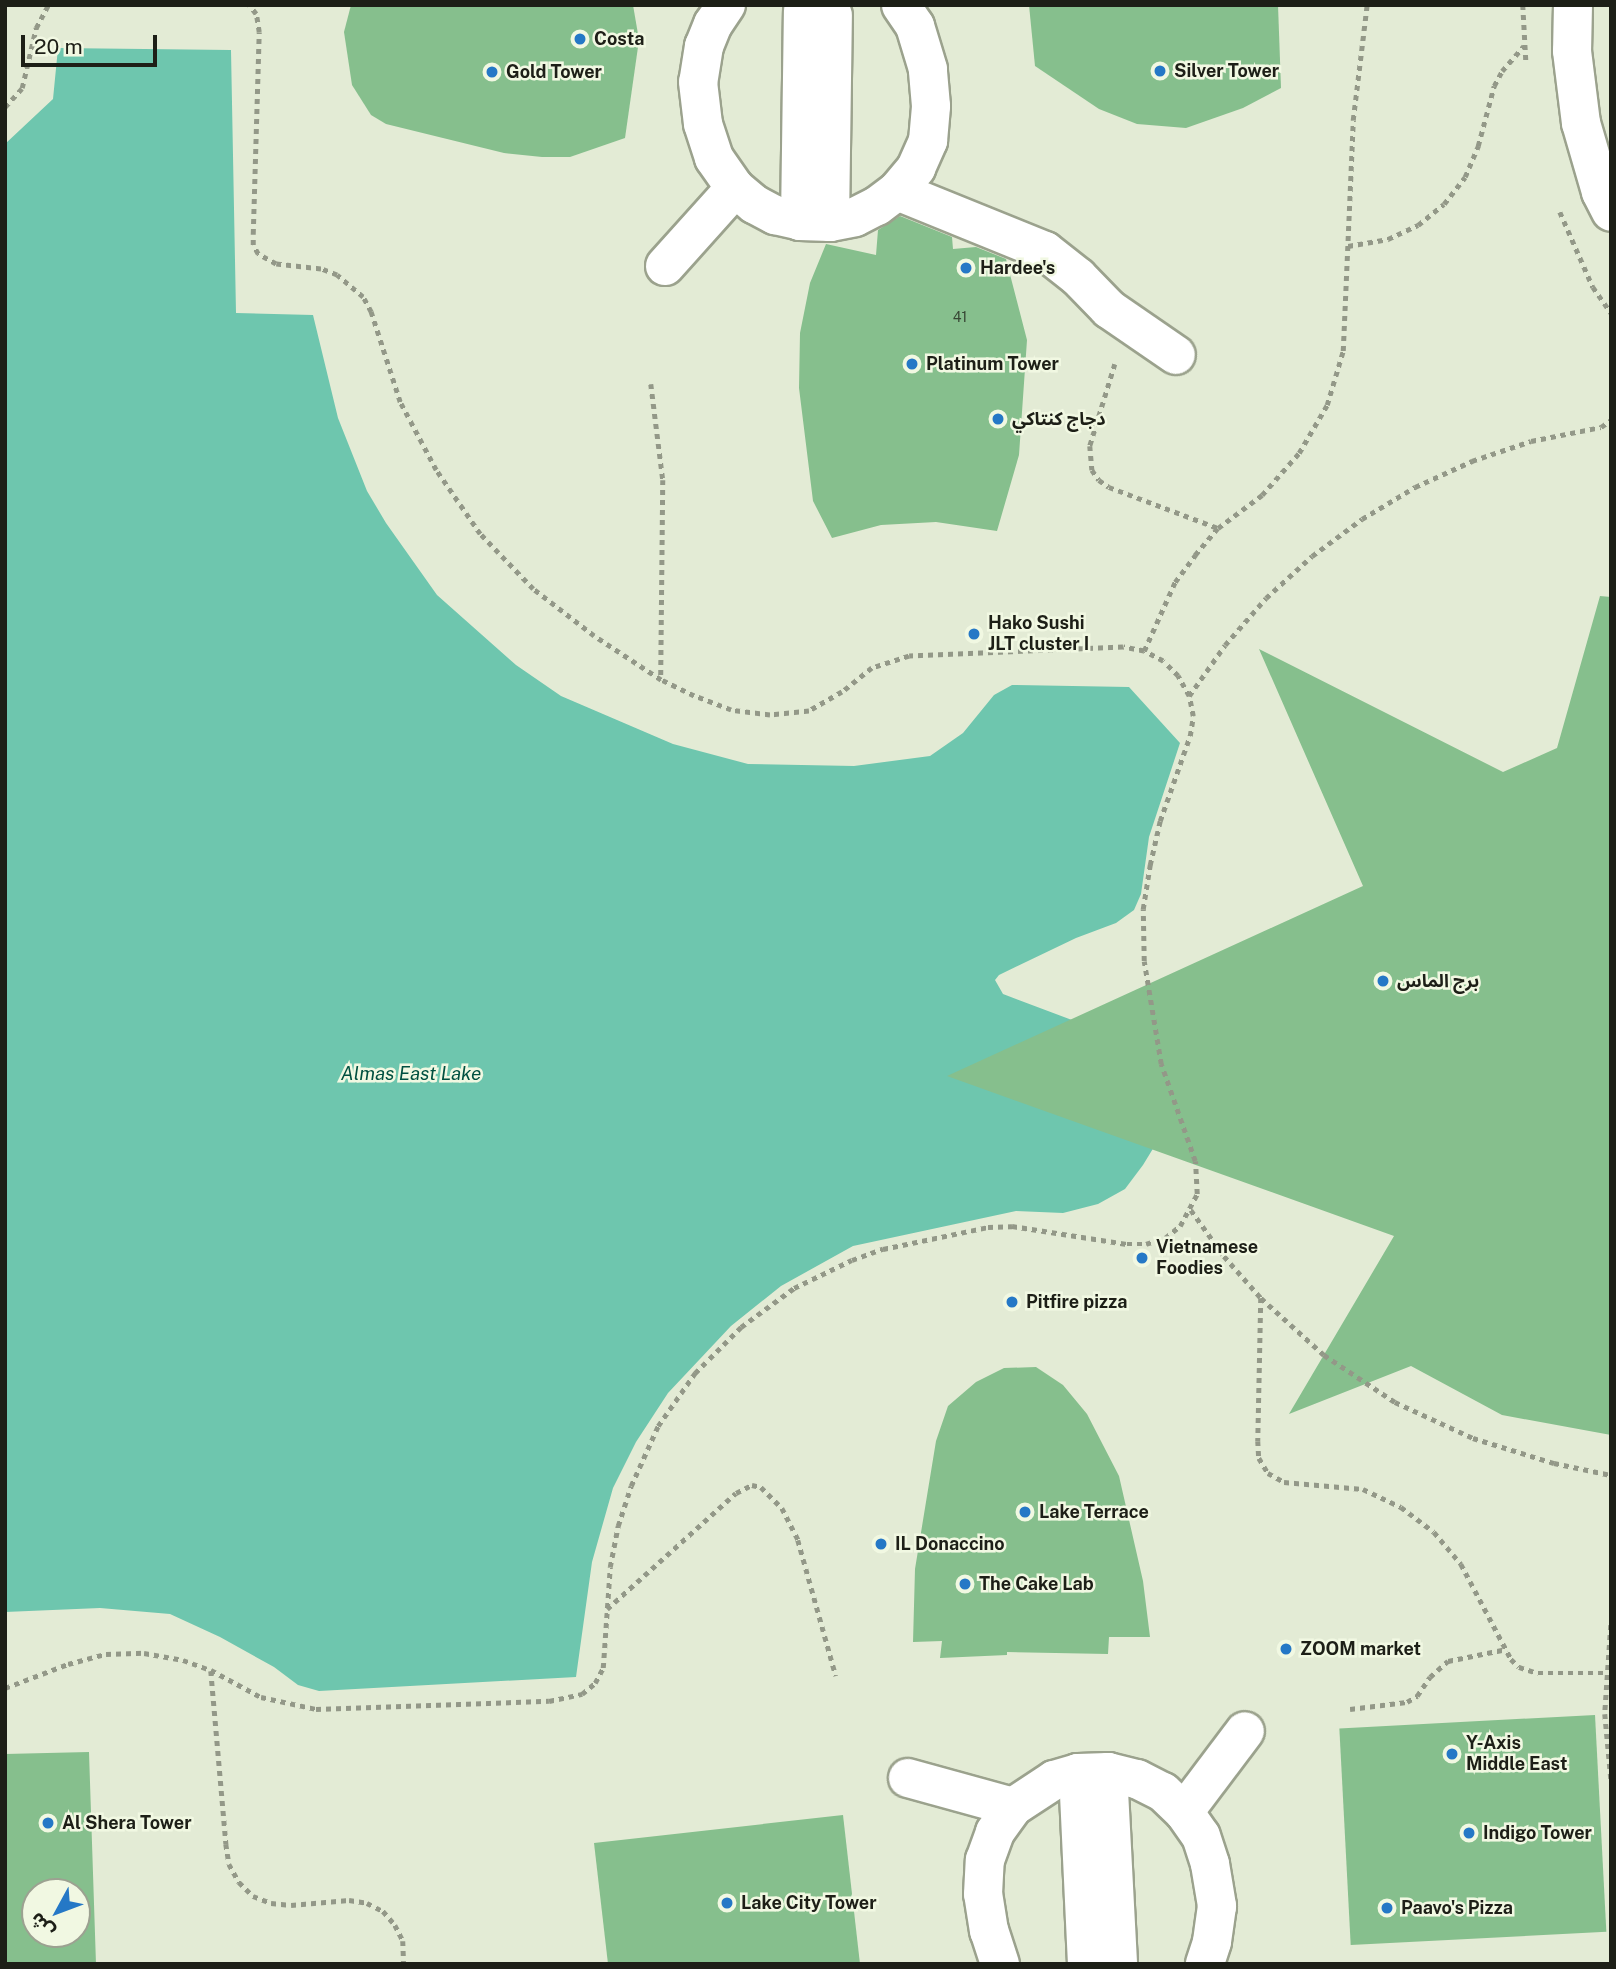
<!DOCTYPE html>
<meta charset="utf-8">
<style>
body{margin:0}
#map{position:relative;width:1616px;height:1969px;overflow:hidden;background:#e3ebd5;font-family:"Public Sans","Noto Sans Arabic",sans-serif}
div>[style]{position:absolute}
[style*='--x']{left:calc(var(--x)*1px);top:calc(var(--y)*1px);width:calc(var(--w)*1px);rotate:calc(var(--a)*1deg)}
.water>*{inset:0;background:#6ec6ae}
.building>*{inset:0;background:#86bf8d;transform-origin:0 0}
.path>*{height:4.5px;margin-top:-2.25px;transform-origin:0;background:repeating-linear-gradient(90deg,#939888 0 5px,transparent 0 10px)}
.roads{filter:drop-shadow(2px 0 #9ba28d) drop-shadow(-2px 0 #9ba28d) drop-shadow(0 2px #9ba28d) drop-shadow(0 -2px #9ba28d)}
.minor>*{height:38px;margin:-19px;padding:0 19px;transform-origin:19px;border-radius:19px;background:#fff}
.dots>*{width:19px;height:19px;translate:-50% -50%;box-sizing:border-box;border:4px solid #f1f8e2;border-radius:50%}
span{translate:-50% -50%;white-space:nowrap;text-align:center;line-height:1.15;-webkit-text-stroke:5px #f1f8e2;paint-order:stroke}
.number-label{font-size:14px;color:#374734}
.number-label span{-webkit-text-stroke-width:0}
.poi-label{font-size:18px;color:#1d1f17;font-weight:700}
.left{translate:0 -50%;text-align:left}
.water-label{font-size:19px;color:#005040;font-style:italic}
.frame{position:absolute;inset:0;border:7px solid #1d1f17;pointer-events:none}
.north{position:absolute;left:21px;top:1878px;width:70px;height:70px;box-sizing:border-box;background:#f1f8e2;border:2px solid #9ca191;border-radius:50%;rotate:229deg;font-size:19px;font-weight:700;line-height:28px;text-align:center;color:#1d1f17}
.north::after{content:'';display:block;margin:auto;width:24px;height:32px;background:#2578c6;clip-path:polygon(50% 0,100% 100%,50% 72%,0 100%)}
.scale{position:absolute;left:21px;top:35px;width:136px;height:32px;box-sizing:border-box;border:4px solid #1d1f17;border-top:0;padding-left:9px;font-size:21px;line-height:24px;white-space:nowrap;color:#1d1f17;-webkit-text-stroke:5px #f1f8e2;paint-order:stroke}
</style>
<div id="map">
<div class="water">
<div style="clip-path:polygon(58px 48px,231px 50px,236px 313px,313px 315px,338px 418px,367px 491px,386px 523px,437px 595px,516px 665px,561px 696px,673px 744px,748px 764px,854px 766px,930px 756px,963px 733px,994px 695px,1012px 685px,1129px 687px,1180px 743px,1149px 837px,1141px 894px,1134px 910px,1116px 923px,1076px 938px,999px 975px,995px 980px,1003px 994px,1109px 1034px,1154px 1147px,1143px 1165px,1125px 1189px,1098px 1204px,1063px 1213px,1016px 1211px,853px 1246px,781px 1286px,731px 1326px,668px 1393px,636px 1442px,613px 1488px,592px 1562px,576px 1677px,319px 1691px,298px 1685px,274px 1667px,220px 1637px,170px 1614px,100px 1608px,5px 1612px,5px 144px,53px 99px)"></div>
</div>
<div class="building">
<div style="clip-path:polygon(351px 5px,633px 5px,639px 40px,625px 138px,570px 157px,542px 157px,504px 153px,386px 124px,371px 115px,352px 85px,344px 32px)"></div>
<div style="clip-path:polygon(1029px 5px,1278px 5px,1281px 88px,1243px 108px,1186px 128px,1137px 124px,1099px 109px,1035px 66px)"></div>
<div style="clip-path:polygon(900px 216px,952px 237px,953px 249px,976px 247px,1006px 259px,1027px 340px,1019px 455px,997px 531px,936px 522px,881px 525px,832px 538px,813px 501px,799px 388px,800px 333px,810px 283px,826px 244px,876px 255px,878px 230px)"></div>
<div style="clip-path:polygon(1600px 596px,1611px 597px,1611px 1435px,1502px 1415px,1411px 1366px,1289px 1414px,1394px 1236px,947px 1076px,1363px 886px,1259px 649px,1503px 772px,1557px 748px)"></div>
<div style="clip-path:polygon(1036px 1367px,1063px 1385px,1087px 1414px,1119px 1476px,1143px 1581px,1150px 1637px,1109px 1637px,1108px 1654px,1007px 1652px,1007px 1655px,940px 1658px,942px 1641px,913px 1642px,915px 1569px,936px 1441px,948px 1406px,976px 1382px,1004px 1368px)"></div>
<div style="left:1595px;top:1715px;width:217px;height:256px;rotate:87deg"></div>
<div style="clip-path:polygon(evenodd,89px 1752px,96px 1964px,5px 1964px,5px 1754px,89px 1752px,35px 1892px,77px 1892px,77px 1934px,35px 1934px,35px 1892px)"></div>
<div style="clip-path:polygon(843px 1815px,860px 1964px,608px 1964px,594px 1843px)"></div>
</div>
<div class="path">
<div style="--x:1523;--y:5;--w:55;--a:86.9"></div>
<div style="--x:5;--y:107;--w:25;--a:-48"></div>
<div style="--x:22;--y:88;--w:62;--a:-76.9"></div>
<div style="--x:36;--y:28;--w:26;--a:-62"></div>
<div style="--x:1560;--y:212;--w:82;--a:66.3"></div>
<div style="--x:1593;--y:287;--w:32;--a:55"></div>
<div style="--x:1348;--y:246;--w:41;--a:-9.9"></div>
<div style="--x:1388;--y:239;--w:33;--a:-25"></div>
<div style="--x:1418;--y:225;--w:33;--a:-39"></div>
<div style="--x:1444;--y:204;--w:34;--a:-52"></div>
<div style="--x:1465;--y:177;--w:34;--a:-67"></div>
<div style="--x:1478;--y:146;--w:62;--a:-75.1"></div>
<div style="--x:1494;--y:86;--w:17;--a:-62"></div>
<div style="--x:1502;--y:71;--w:33;--a:-49"></div>
<div style="--x:1115;--y:364;--w:86;--a:107"></div>
<div style="--x:1090;--y:446;--w:24;--a:85"></div>
<div style="--x:1092;--y:470;--w:12;--a:55"></div>
<div style="--x:1099;--y:480;--w:12;--a:35"></div>
<div style="--x:1109;--y:487;--w:116;--a:20.6"></div>
<div style="--x:651;--y:384;--w:97;--a:82.9"></div>
<div style="--x:663;--y:480;--w:200;--a:90.6"></div>
<div style="--x:1144;--y:651;--w:76;--a:-65.8"></div>
<div style="--x:1175;--y:582;--w:34;--a:-53"></div>
<div style="--x:1195;--y:555;--w:35;--a:-50"></div>
<div style="--x:1218;--y:528;--w:55;--a:-36.9"></div>
<div style="--x:1262;--y:495;--w:56;--a:-48.6"></div>
<div style="--x:1299;--y:453;--w:56;--a:-59.7"></div>
<div style="--x:1327;--y:405;--w:56;--a:-73.5"></div>
<div style="--x:1343;--y:351;--w:231;--a:-87.5"></div>
<div style="--x:1353;--y:120;--w:116;--a:-83.1"></div>
<div style="--x:1189;--y:696;--w:62;--a:-54.8"></div>
<div style="--x:1225;--y:645;--w:62;--a:-48.9"></div>
<div style="--x:1266;--y:598;--w:62;--a:-42.4"></div>
<div style="--x:1312;--y:556;--w:62;--a:-36.5"></div>
<div style="--x:1362;--y:519;--w:62;--a:-31.1"></div>
<div style="--x:1415;--y:487;--w:63;--a:-24.5"></div>
<div style="--x:1472;--y:461;--w:62;--a:-18.7"></div>
<div style="--x:1531;--y:441;--w:71;--a:-11.3"></div>
<div style="--x:1601;--y:427;--w:12;--a:-35"></div>
<div style="--x:1191;--y:1210;--w:57;--a:54.3"></div>
<div style="--x:1224;--y:1256;--w:56;--a:48.6"></div>
<div style="--x:1261;--y:1298;--w:85;--a:42.1"></div>
<div style="--x:1324;--y:1355;--w:85;--a:33.5"></div>
<div style="--x:1395;--y:1402;--w:86;--a:24.8"></div>
<div style="--x:1473;--y:1438;--w:85;--a:17.2"></div>
<div style="--x:1554;--y:1463;--w:58;--a:11.9"></div>
<div style="--x:1261;--y:1298;--w:143;--a:91.2"></div>
<div style="--x:1258;--y:1441;--w:17;--a:87"></div>
<div style="--x:1259;--y:1458;--w:17;--a:59"></div>
<div style="--x:1268;--y:1473;--w:18;--a:29"></div>
<div style="--x:1284;--y:1482;--w:79;--a:5.1"></div>
<div style="--x:1363;--y:1489;--w:42;--a:25.3"></div>
<div style="--x:1401;--y:1507;--w:41;--a:37.1"></div>
<div style="--x:1434;--y:1532;--w:42;--a:49.8"></div>
<div style="--x:1461;--y:1564;--w:107;--a:62.2"></div>
<div style="--x:1511;--y:1659;--w:11;--a:45"></div>
<div style="--x:1519;--y:1667;--w:20;--a:18"></div>
<div style="--x:1538;--y:1673;--w:69;--a:0"></div>
<div style="--x:607;--y:1609;--w:173;--a:-42"></div>
<div style="--x:736;--y:1493;--w:18;--a:-27"></div>
<div style="--x:752;--y:1485;--w:9;--a:13"></div>
<div style="--x:761;--y:1487;--w:30;--a:45"></div>
<div style="--x:782;--y:1508;--w:36;--a:63"></div>
<div style="--x:798;--y:1540;--w:141;--a:74.4"></div>
<div style="--x:1611;--y:1625;--w:89;--a:93.9"></div>
<div style="--x:1605;--y:1714;--w:65;--a:84.7"></div>
<div style="--x:211;--y:1671;--w:174;--a:85"></div>
<div style="--x:226;--y:1844;--w:20;--a:81"></div>
<div style="--x:229;--y:1864;--w:21;--a:61"></div>
<div style="--x:239;--y:1882;--w:20;--a:45"></div>
<div style="--x:253;--y:1896;--w:19;--a:21"></div>
<div style="--x:271;--y:1903;--w:20;--a:6"></div>
<div style="--x:291;--y:1905;--w:58;--a:-4.9"></div>
<div style="--x:349;--y:1900;--w:18;--a:9"></div>
<div style="--x:367;--y:1903;--w:18;--a:27"></div>
<div style="--x:383;--y:1911;--w:18;--a:49"></div>
<div style="--x:395;--y:1925;--w:18;--a:63"></div>
<div style="--x:403;--y:1941;--w:23;--a:88"></div>
<div style="--x:5;--y:1688;--w:67;--a:-20.9"></div>
<div style="--x:68;--y:1664;--w:39;--a:-15"></div>
<div style="--x:106;--y:1654;--w:38;--a:-2"></div>
<div style="--x:144;--y:1653;--w:40;--a:10"></div>
<div style="--x:183;--y:1660;--w:30;--a:20"></div>
<div style="--x:211;--y:1670;--w:57;--a:28.4"></div>
<div style="--x:261;--y:1697;--w:56;--a:12.3"></div>
<div style="--x:316;--y:1709;--w:233;--a:-2"></div>
<div style="--x:549;--y:1701;--w:34;--a:-12"></div>
<div style="--x:582;--y:1694;--w:17;--a:-40"></div>
<div style="--x:595;--y:1683;--w:17;--a:-62"></div>
<div style="--x:603;--y:1668;--w:101;--a:-86"></div>
<div style="--x:610;--y:1567;--w:42;--a:-79"></div>
<div style="--x:618;--y:1526;--w:42;--a:-72"></div>
<div style="--x:631;--y:1486;--w:66;--a:-65.8"></div>
<div style="--x:658;--y:1426;--w:65;--a:-55.1"></div>
<div style="--x:695;--y:1373;--w:65;--a:-45"></div>
<div style="--x:741;--y:1327;--w:66;--a:-36.3"></div>
<div style="--x:794;--y:1288;--w:64;--a:-25.8"></div>
<div style="--x:852;--y:1260;--w:33;--a:-20"></div>
<div style="--x:883;--y:1249;--w:107;--a:-11.8"></div>
<div style="--x:988;--y:1227;--w:24;--a:-2"></div>
<div style="--x:1012;--y:1226;--w:116;--a:8.9"></div>
<div style="--x:1127;--y:1244;--w:19;--a:0"></div>
<div style="--x:1146;--y:1244;--w:20;--a:-18"></div>
<div style="--x:1165;--y:1238;--w:19;--a:-39"></div>
<div style="--x:1180;--y:1226;--w:36;--a:-62"></div>
<div style="--x:1197;--y:1194;--w:33;--a:-93"></div>
<div style="--x:1195;--y:1161;--w:103;--a:-109.3"></div>
<div style="--x:1161;--y:1064;--w:104;--a:-99.4"></div>
<div style="--x:1144;--y:961;--w:52;--a:-91.1"></div>
<div style="--x:1143;--y:909;--w:45;--a:-81"></div>
<div style="--x:1150;--y:865;--w:45;--a:-77.2"></div>
<div style="--x:1160;--y:821;--w:90;--a:-70.6"></div>
<div style="--x:1190;--y:736;--w:20;--a:-81"></div>
<div style="--x:1193;--y:716;--w:20;--a:-101"></div>
<div style="--x:1189;--y:696;--w:23;--a:-119"></div>
<div style="--x:1178;--y:676;--w:21;--a:-135"></div>
<div style="--x:1163;--y:661;--w:21;--a:-152"></div>
<div style="--x:1144;--y:651;--w:21;--a:-169"></div>
<div style="--x:1123;--y:647;--w:214;--a:177.6"></div>
<div style="--x:909;--y:656;--w:39;--a:162"></div>
<div style="--x:872;--y:668;--w:38;--a:141"></div>
<div style="--x:842;--y:692;--w:38;--a:150"></div>
<div style="--x:809;--y:711;--w:39;--a:174"></div>
<div style="--x:770;--y:715;--w:39;--a:-173"></div>
<div style="--x:731;--y:710;--w:40;--a:-159"></div>
<div style="--x:694;--y:696;--w:37;--a:-154"></div>
<div style="--x:661;--y:680;--w:80;--a:-146.7"></div>
<div style="--x:594;--y:636;--w:77;--a:-142.4"></div>
<div style="--x:533;--y:589;--w:76;--a:-133.9"></div>
<div style="--x:480;--y:534;--w:78;--a:-124.5"></div>
<div style="--x:436;--y:470;--w:77;--a:-117.9"></div>
<div style="--x:400;--y:402;--w:95;--a:-107.9"></div>
<div style="--x:371;--y:312;--w:17;--a:-118"></div>
<div style="--x:363;--y:297;--w:34;--a:-140"></div>
<div style="--x:337;--y:275;--w:17;--a:-159"></div>
<div style="--x:321;--y:269;--w:45;--a:-173.7"></div>
<div style="--x:276;--y:264;--w:21;--a:-151"></div>
<div style="--x:258;--y:254;--w:10;--a:-119"></div>
<div style="--x:253;--y:245;--w:11;--a:-90"></div>
<div style="--x:253;--y:234;--w:202;--a:-88.3"></div>
<div style="--x:259;--y:32;--w:18;--a:-99"></div>
<div style="--x:256;--y:14;--w:11;--a:-128"></div>
<div style="--x:1350;--y:1709;--w:57;--a:-7"></div>
<div style="--x:1407;--y:1702;--w:12;--a:-31"></div>
<div style="--x:1417;--y:1696;--w:23;--a:-56"></div>
<div style="--x:1430;--y:1677;--w:24;--a:-42"></div>
<div style="--x:1448;--y:1661;--w:60;--a:-11.5"></div>
</div>
<div class="roads">
<div class="minor">
<div style="--x:726;--y:5;--w:23;--a:124"></div>
<div style="--x:713;--y:24;--w:24;--a:112"></div>
<div style="--x:704;--y:46;--w:36;--a:99"></div>
<div style="--x:698;--y:82;--w:42;--a:83.2"></div>
<div style="--x:703;--y:124;--w:36;--a:72"></div>
<div style="--x:714;--y:158;--w:37;--a:55"></div>
<div style="--x:735;--y:188;--w:25;--a:40"></div>
<div style="--x:754;--y:204;--w:24;--a:28"></div>
<div style="--x:775;--y:215;--w:26;--a:13"></div>
<div style="--x:800;--y:221;--w:30;--a:2"></div>
<div style="--x:830;--y:222;--w:25;--a:-11"></div>
<div style="--x:855;--y:217;--w:25;--a:-27"></div>
<div style="--x:877;--y:206;--w:25;--a:-37"></div>
<div style="--x:897;--y:191;--w:30;--a:-50"></div>
<div style="--x:916;--y:168;--w:30;--a:-66"></div>
<div style="--x:928;--y:141;--w:35;--a:-85"></div>
<div style="--x:931;--y:106;--w:37;--a:-95"></div>
<div style="--x:928;--y:69;--w:45;--a:-106.8"></div>
<div style="--x:915;--y:26;--w:25;--a:-124"></div>
<div style="--x:1573;--y:5;--w:46;--a:91.2"></div>
<div style="--x:1572;--y:51;--w:73;--a:82.9"></div>
<div style="--x:1581;--y:123;--w:72;--a:73.8"></div>
<div style="--x:1601;--y:192;--w:22;--a:63"></div>
<div style="--x:897;--y:191;--w:160;--a:22.1"></div>
<div style="--x:1045;--y:251;--w:42;--a:38.2"></div>
<div style="--x:1078;--y:277;--w:45;--a:45.9"></div>
<div style="--x:1109;--y:309;--w:81;--a:34.5"></div>
<div style="--x:800;--y:221;--w:210;--a:-89.2"></div>
<div style="--x:830;--y:222;--w:207;--a:-89.2"></div>
<div style="--x:665;--y:266;--w:105;--a:-48.1"></div>
<div style="--x:1108;--y:1772;--w:192;--a:87"></div>
<div style="--x:1078;--y:1773;--w:191;--a:87.3"></div>
<div style="--x:908;--y:1778;--w:109;--a:15.4"></div>
<div style="--x:1184;--y:1812;--w:101;--a:-53"></div>
<div style="--x:1000;--y:1964;--w:35;--a:-108"></div>
<div style="--x:989;--y:1931;--w:37;--a:-99"></div>
<div style="--x:983;--y:1894;--w:34;--a:-87"></div>
<div style="--x:985;--y:1860;--w:30;--a:-70"></div>
<div style="--x:995;--y:1832;--w:31;--a:-54"></div>
<div style="--x:1013;--y:1807;--w:49;--a:-33.4"></div>
<div style="--x:1054;--y:1780;--w:25;--a:-16"></div>
<div style="--x:1078;--y:1773;--w:30;--a:-2"></div>
<div style="--x:1108;--y:1772;--w:30;--a:14"></div>
<div style="--x:1137;--y:1779;--w:29;--a:27"></div>
<div style="--x:1163;--y:1792;--w:29;--a:44"></div>
<div style="--x:1184;--y:1812;--w:29;--a:55"></div>
<div style="--x:1201;--y:1836;--w:29;--a:72"></div>
<div style="--x:1210;--y:1864;--w:43;--a:80.5"></div>
<div style="--x:1217;--y:1906;--w:36;--a:98"></div>
<div style="--x:1212;--y:1942;--w:23;--a:108"></div>
</div>
</div>
<div class="dots">
<div style="left:580px;top:39px;background:#2578c6"></div>
<div style="left:1160px;top:71px;background:#2578c6"></div>
<div style="left:492px;top:72px;background:#2578c6"></div>
<div style="left:966px;top:268px;background:#2578c6"></div>
<div style="left:912px;top:364px;background:#2578c6"></div>
<div style="left:998px;top:419px;background:#2578c6"></div>
<div style="left:974px;top:634px;background:#2578c6"></div>
<div style="left:1383px;top:981px;background:#2578c6"></div>
<div style="left:1142px;top:1258px;background:#2578c6"></div>
<div style="left:1012px;top:1302px;background:#2578c6"></div>
<div style="left:1025px;top:1512px;background:#2578c6"></div>
<div style="left:881px;top:1544px;background:#2578c6"></div>
<div style="left:965px;top:1584px;background:#2578c6"></div>
<div style="left:1286px;top:1649px;background:#2578c6"></div>
<div style="left:1452px;top:1754px;background:#2578c6"></div>
<div style="left:48px;top:1823px;background:#2578c6"></div>
<div style="left:1469px;top:1833px;background:#2578c6"></div>
<div style="left:727px;top:1903px;background:#2578c6"></div>
<div style="left:1387px;top:1908px;background:#2578c6"></div>
</div>
<div class="number-label">
<span style="left:960px;top:317px">41</span>
</div>
<div class="poi-label">
<span class="left" style="left:594px;top:39px">Costa</span>
<span class="left" style="left:1174px;top:71px">Silver Tower</span>
<span class="left" style="left:506px;top:72px">Gold Tower</span>
<span class="left" style="left:980px;top:268px">Hardee's</span>
<span class="left" style="left:926px;top:364px">Platinum Tower</span>
<span class="left" style="left:1012px;top:419px">دجاج كنتاكي</span>
<span class="left" style="left:988px;top:634px">Hako Sushi<br>JLT cluster I</span>
<span class="left" style="left:1397px;top:981px">برج الماس</span>
<span class="left" style="left:1156px;top:1258px">Vietnamese<br>Foodies</span>
<span class="left" style="left:1026px;top:1302px">Pitfire pizza</span>
<span class="left" style="left:1039px;top:1512px">Lake Terrace</span>
<span class="left" style="left:895px;top:1544px">IL Donaccino</span>
<span class="left" style="left:979px;top:1584px">The Cake Lab</span>
<span class="left" style="left:1300px;top:1649px">ZOOM market</span>
<span class="left" style="left:1466px;top:1754px">Y-Axis<br>Middle East</span>
<span class="left" style="left:62px;top:1823px">Al Shera Tower</span>
<span class="left" style="left:1483px;top:1833px">Indigo Tower</span>
<span class="left" style="left:741px;top:1903px">Lake City Tower</span>
<span class="left" style="left:1401px;top:1908px">Paavo's Pizza</span>
</div>
<div class="water-label">
<span style="left:411px;top:1074px">Almas East Lake</span>
</div>
<div class="frame"></div>
<div class="north">ش</div>
<div class="scale">20 m</div>
</div>
